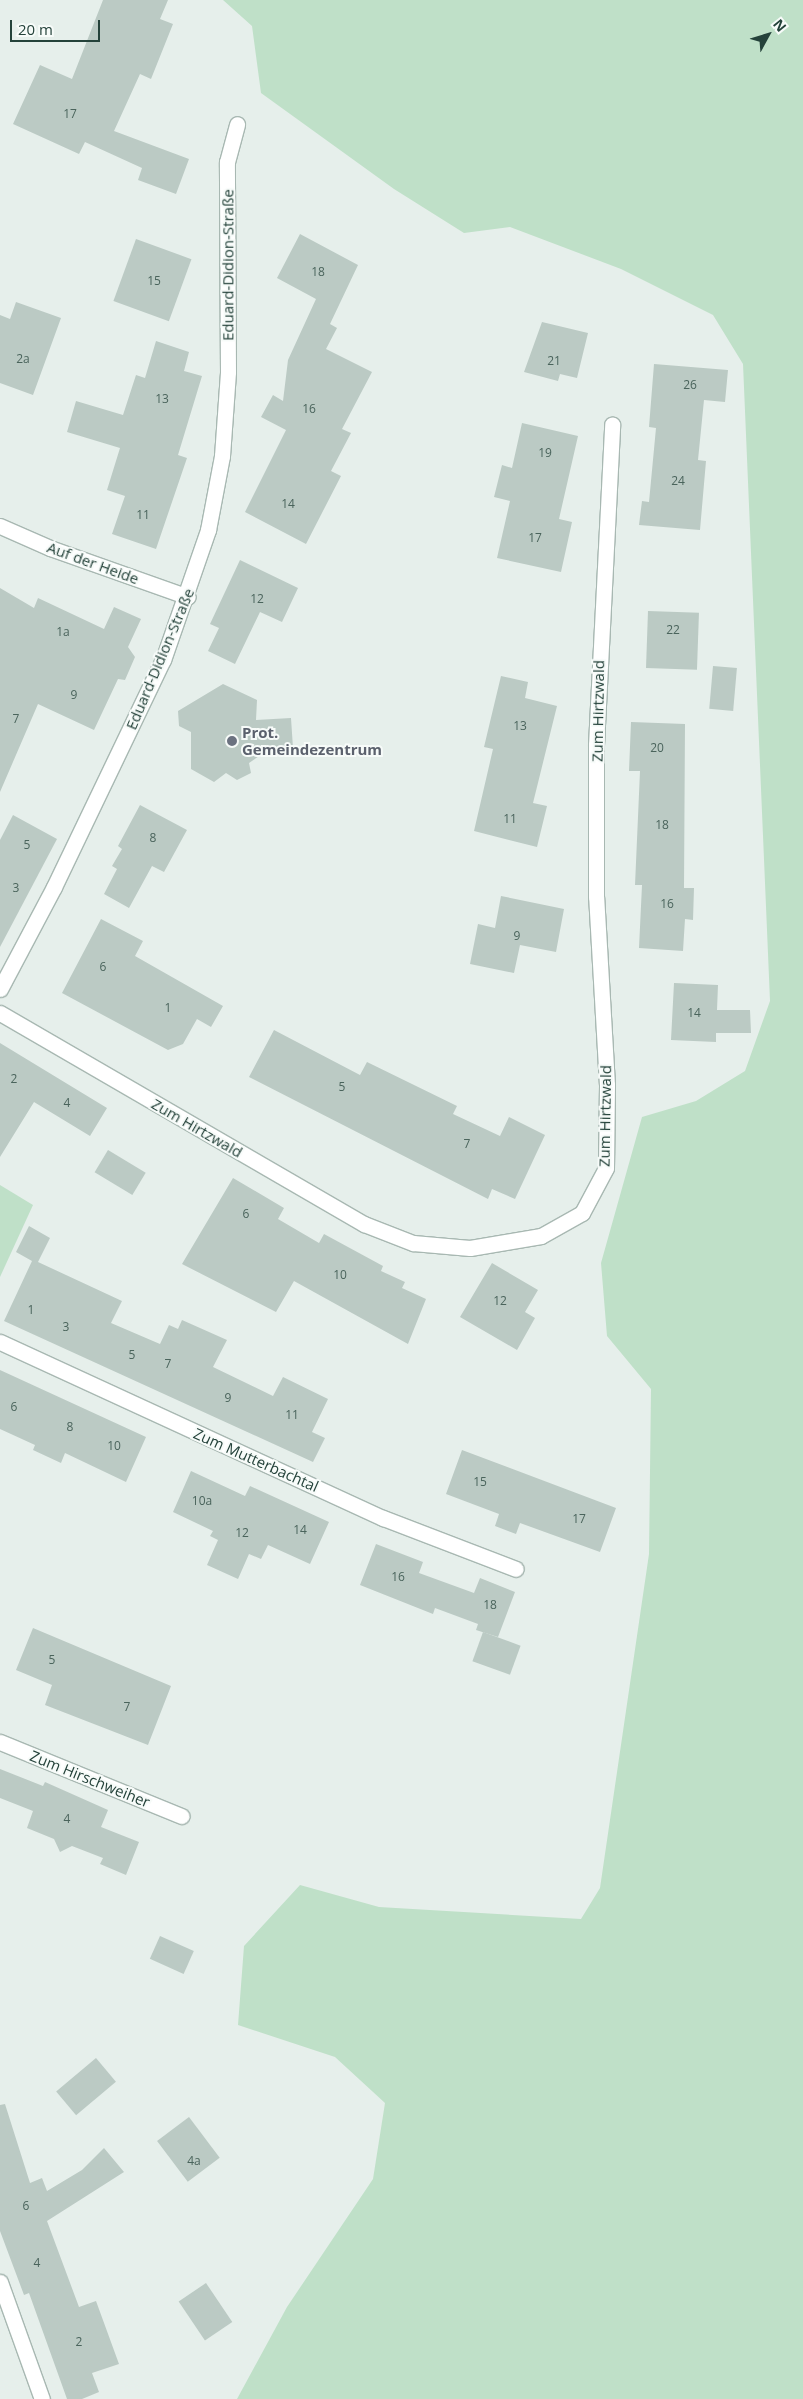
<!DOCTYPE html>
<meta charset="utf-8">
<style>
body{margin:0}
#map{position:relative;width:803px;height:2399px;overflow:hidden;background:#e6efeb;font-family:"Open Sans",sans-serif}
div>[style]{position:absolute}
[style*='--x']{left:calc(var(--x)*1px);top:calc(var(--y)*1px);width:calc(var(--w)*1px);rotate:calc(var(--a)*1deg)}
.green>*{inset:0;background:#bfe0c8}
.building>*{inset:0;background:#bbcac4;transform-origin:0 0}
.roads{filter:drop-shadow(1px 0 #a8b8b2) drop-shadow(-1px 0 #a8b8b2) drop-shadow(0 1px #a8b8b2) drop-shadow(0 -1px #a8b8b2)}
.minor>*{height:15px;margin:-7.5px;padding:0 7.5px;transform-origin:7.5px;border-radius:7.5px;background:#fff}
.dots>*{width:14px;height:14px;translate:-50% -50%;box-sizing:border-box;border:2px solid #f7fbf9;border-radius:50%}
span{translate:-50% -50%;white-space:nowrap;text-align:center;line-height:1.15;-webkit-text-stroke:4px #f7fbf9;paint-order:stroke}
.number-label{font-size:12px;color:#4a645c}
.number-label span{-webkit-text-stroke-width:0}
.street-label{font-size:15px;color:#24423a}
.worship-label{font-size:15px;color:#5b616d;font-weight:700}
.left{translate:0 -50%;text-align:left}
.north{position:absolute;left:743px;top:10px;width:50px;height:50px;-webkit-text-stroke:4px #f7fbf9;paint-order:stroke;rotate:51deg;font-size:14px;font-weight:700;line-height:20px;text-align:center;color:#24423a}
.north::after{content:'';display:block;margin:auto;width:18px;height:22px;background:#24423a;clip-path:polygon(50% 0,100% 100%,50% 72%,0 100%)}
.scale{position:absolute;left:10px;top:20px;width:90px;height:22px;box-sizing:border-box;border:2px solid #24423a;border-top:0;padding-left:6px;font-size:15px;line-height:18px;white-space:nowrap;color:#24423a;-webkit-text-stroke:4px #f7fbf9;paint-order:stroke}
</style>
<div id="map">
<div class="green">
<div style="clip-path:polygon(223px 0,803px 0,803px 2399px,237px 2399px,287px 2307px,373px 2179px,385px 2103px,335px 2057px,238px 2025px,244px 1946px,300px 1885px,379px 1907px,581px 1919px,600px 1888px,649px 1554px,651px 1389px,607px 1336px,601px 1263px,642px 1117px,696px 1101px,745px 1071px,770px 1001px,743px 364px,713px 315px,621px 269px,510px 227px,464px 233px,394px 189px,261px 93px,252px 26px)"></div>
<div style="clip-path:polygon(0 1185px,33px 1205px,0 1277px)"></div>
</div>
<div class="building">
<div style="clip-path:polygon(103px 0,168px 0,160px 19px,173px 24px,151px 79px,140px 74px,114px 131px,189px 159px,176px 194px,138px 180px,142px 168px,85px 142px,79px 154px,13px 124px,40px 65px,72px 79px)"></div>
<div style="clip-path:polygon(300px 234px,358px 265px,330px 324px,337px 328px,326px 349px,372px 372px,342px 429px,351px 433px,331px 471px,341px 476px,306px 544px,245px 512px,286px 430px,261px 417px,273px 395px,283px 401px,288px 360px,316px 299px,277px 278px)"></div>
<div style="left:136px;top:239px;width:59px;height:66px;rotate:20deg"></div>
<div style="clip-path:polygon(16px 302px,61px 318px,33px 395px,0 383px,0 315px,10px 319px)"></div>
<div style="clip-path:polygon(542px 322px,588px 333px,577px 378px,560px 374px,558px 381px,524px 372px)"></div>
<div style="clip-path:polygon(156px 341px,189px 352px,184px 371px,202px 376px,178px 455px,187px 458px,156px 549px,112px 534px,125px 496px,107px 490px,120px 448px,67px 432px,76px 401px,123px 415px,136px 375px,145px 378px)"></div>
<div style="clip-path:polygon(654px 364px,728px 370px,725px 402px,704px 400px,698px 460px,706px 461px,700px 530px,639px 525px,642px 501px,649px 502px,656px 428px,649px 427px)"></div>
<div style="clip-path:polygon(522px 423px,578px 436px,559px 519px,572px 522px,561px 572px,497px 558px,510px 501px,494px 497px,502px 465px,512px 468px)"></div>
<div style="clip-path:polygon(240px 560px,298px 588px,282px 622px,260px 612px,235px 664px,208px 651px,219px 628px,210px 624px)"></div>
<div style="clip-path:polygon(0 588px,34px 608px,38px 598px,104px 629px,114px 607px,141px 619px,128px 647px,135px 657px,125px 680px,118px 679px,94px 730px,38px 704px,0 792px)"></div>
<div style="left:648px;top:611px;width:51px;height:57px;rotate:2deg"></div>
<div style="left:713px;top:666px;width:24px;height:43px;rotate:5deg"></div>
<div style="clip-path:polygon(501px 676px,528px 682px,525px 698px,557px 706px,533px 803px,547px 806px,537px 847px,474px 831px,493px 749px,484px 747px)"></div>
<div style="clip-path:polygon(223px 684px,257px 700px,256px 720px,291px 718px,293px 748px,271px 748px,249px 763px,251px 773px,237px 780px,226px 773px,214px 782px,191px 769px,191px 732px,179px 726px,178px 711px)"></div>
<div style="clip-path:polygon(631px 722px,685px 724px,684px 888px,694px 888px,693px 920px,685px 919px,683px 951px,639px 948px,642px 885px,635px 885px,640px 771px,629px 771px)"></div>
<div style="clip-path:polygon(140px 805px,187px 830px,164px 872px,152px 866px,129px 908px,104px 894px,117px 869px,112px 866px,122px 849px,118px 846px)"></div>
<div style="clip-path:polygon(13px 815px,57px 839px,0 947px,0 840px)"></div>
<div style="clip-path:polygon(501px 896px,564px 909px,556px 952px,520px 945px,514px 973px,470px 964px,478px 924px,495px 928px)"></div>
<div style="clip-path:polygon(101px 919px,143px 941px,135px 956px,223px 1006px,211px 1027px,197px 1019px,183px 1044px,168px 1050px,62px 993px)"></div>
<div style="clip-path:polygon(674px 983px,718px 985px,717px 1010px,750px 1010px,751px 1033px,716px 1033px,716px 1042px,671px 1040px)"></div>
<div style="clip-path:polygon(274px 1030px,360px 1075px,367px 1062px,457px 1106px,453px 1114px,500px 1136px,509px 1117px,545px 1135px,515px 1199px,492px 1189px,488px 1199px,249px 1077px)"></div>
<div style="clip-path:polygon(0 1043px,107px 1108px,90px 1136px,34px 1102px,0 1157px)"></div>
<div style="left:108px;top:1150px;width:44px;height:26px;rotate:31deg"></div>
<div style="clip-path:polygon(233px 1178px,284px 1208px,278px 1219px,319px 1243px,324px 1234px,383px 1266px,381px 1271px,405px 1282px,402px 1288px,426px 1299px,408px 1344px,294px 1281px,276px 1312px,182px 1264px)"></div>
<div style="clip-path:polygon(29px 1226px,50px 1238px,38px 1262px,122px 1301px,111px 1323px,160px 1344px,169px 1325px,178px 1329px,182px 1320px,227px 1340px,213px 1367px,273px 1396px,283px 1377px,328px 1399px,312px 1432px,325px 1438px,313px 1462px,4px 1321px,32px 1261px,16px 1252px)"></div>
<div style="clip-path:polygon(492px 1263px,538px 1290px,525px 1312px,535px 1318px,517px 1350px,460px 1317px)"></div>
<div style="clip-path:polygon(0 1370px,146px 1437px,126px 1482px,65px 1453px,61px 1463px,33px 1450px,35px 1445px,0 1429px)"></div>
<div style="clip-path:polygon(462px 1450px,616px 1508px,600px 1552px,520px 1523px,516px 1534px,495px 1526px,499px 1514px,446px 1494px)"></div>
<div style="clip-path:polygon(191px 1471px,245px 1496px,250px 1486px,329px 1522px,310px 1564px,268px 1545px,261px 1559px,249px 1554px,238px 1579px,207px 1565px,218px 1540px,210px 1536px,213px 1531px,173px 1512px)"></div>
<div style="clip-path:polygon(376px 1544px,423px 1562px,419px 1573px,474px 1593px,480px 1578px,515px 1592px,498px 1637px,476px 1630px,478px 1624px,435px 1608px,433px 1614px,360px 1585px)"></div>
<div style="clip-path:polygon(33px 1628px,171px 1686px,148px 1745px,45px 1705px,52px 1685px,16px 1670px)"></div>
<div style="left:483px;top:1632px;width:40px;height:31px;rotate:20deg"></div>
<div style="clip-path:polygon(0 1769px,43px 1786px,45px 1782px,108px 1810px,101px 1827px,139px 1842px,126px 1875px,100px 1864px,103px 1858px,72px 1846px,60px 1852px,54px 1839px,27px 1828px,33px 1811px,0 1798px)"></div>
<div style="left:160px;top:1936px;width:37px;height:25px;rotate:24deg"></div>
<div style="left:96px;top:2058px;width:31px;height:52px;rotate:50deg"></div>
<div style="clip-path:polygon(5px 2104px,30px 2183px,42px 2178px,47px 2191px,82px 2170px,104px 2148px,124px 2172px,47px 2221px,79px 2307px,96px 2301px,119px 2364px,92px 2373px,99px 2392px,82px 2399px,67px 2399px,29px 2293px,24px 2295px,0 2231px,0 2105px)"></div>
<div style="left:189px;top:2117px;width:51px;height:40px;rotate:53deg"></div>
<div style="left:206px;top:2283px;width:47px;height:33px;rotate:56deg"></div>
</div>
<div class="roads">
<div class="minor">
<div style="--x:0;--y:526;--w:55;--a:23.7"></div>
<div style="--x:50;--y:548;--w:146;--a:19.5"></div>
<div style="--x:0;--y:989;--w:115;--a:-62.1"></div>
<div style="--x:54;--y:887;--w:252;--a:-64.4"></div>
<div style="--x:163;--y:660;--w:138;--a:-70.9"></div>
<div style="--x:208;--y:530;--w:75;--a:-79.3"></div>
<div style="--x:222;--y:456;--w:84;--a:-85.9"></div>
<div style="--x:228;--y:372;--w:210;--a:-90.3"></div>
<div style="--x:227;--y:162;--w:39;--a:-75"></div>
<div style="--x:0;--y:1013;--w:421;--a:30.1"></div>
<div style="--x:364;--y:1224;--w:53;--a:21.2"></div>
<div style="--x:413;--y:1243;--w:57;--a:5"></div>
<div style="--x:470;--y:1248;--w:72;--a:-9.6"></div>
<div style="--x:541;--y:1236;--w:47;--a:-29.3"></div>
<div style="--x:582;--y:1213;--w:51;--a:-61.9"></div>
<div style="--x:606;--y:1168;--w:83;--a:-89.3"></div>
<div style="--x:607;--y:1085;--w:188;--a:-93.3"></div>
<div style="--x:596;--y:897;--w:152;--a:-90"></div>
<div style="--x:596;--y:745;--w:321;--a:-87.1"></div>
<div style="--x:0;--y:1342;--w:422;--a:24.7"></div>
<div style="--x:383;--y:1518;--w:142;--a:21"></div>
<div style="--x:0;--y:1742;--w:196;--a:22.2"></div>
<div style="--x:0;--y:2282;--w:124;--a:70.3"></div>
</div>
</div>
<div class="dots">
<div style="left:232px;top:741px;background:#6b7280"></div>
</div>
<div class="number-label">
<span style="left:70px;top:114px">17</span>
<span style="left:318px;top:272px">18</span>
<span style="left:154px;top:281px">15</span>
<span style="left:23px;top:359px">2a</span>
<span style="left:554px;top:361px">21</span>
<span style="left:690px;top:385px">26</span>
<span style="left:162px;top:399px">13</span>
<span style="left:309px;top:409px">16</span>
<span style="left:545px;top:453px">19</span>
<span style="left:678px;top:481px">24</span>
<span style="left:288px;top:504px">14</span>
<span style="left:143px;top:515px">11</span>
<span style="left:535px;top:538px">17</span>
<span style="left:257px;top:599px">12</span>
<span style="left:673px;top:630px">22</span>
<span style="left:63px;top:632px">1a</span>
<span style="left:74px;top:695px">9</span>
<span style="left:16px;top:719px">7</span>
<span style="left:520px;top:726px">13</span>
<span style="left:657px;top:748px">20</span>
<span style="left:510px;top:819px">11</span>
<span style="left:662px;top:825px">18</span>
<span style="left:153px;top:838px">8</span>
<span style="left:27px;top:845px">5</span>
<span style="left:16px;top:888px">3</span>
<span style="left:667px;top:904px">16</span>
<span style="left:517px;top:936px">9</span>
<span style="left:103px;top:967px">6</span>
<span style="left:168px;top:1008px">1</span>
<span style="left:694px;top:1013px">14</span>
<span style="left:14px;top:1079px">2</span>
<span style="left:342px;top:1087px">5</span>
<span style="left:67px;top:1103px">4</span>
<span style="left:467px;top:1144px">7</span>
<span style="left:246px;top:1214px">6</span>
<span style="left:340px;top:1275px">10</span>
<span style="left:500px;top:1301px">12</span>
<span style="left:31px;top:1310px">1</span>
<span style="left:66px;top:1327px">3</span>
<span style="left:132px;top:1355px">5</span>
<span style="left:168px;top:1364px">7</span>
<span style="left:228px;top:1398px">9</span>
<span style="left:14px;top:1407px">6</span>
<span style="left:292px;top:1415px">11</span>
<span style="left:70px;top:1427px">8</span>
<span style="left:114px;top:1446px">10</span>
<span style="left:480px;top:1482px">15</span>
<span style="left:202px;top:1501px">10a</span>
<span style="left:579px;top:1519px">17</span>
<span style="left:300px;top:1530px">14</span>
<span style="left:242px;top:1533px">12</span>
<span style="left:398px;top:1577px">16</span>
<span style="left:490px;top:1605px">18</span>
<span style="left:52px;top:1660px">5</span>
<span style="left:127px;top:1707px">7</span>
<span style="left:67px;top:1819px">4</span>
<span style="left:194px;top:2161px">4a</span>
<span style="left:26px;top:2206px">6</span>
<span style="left:37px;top:2263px">4</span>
<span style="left:79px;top:2342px">2</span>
</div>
<div class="street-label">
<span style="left:228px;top:265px;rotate:-90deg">Eduard-Didion-Straße</span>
<span style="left:93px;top:563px;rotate:20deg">Auf der Heide</span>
<span style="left:160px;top:659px;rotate:-67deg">Eduard-Didion-Straße</span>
<span style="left:598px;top:711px;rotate:-89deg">Zum Hirtzwald</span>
<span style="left:605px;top:1116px;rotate:-89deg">Zum Hirtzwald</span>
<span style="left:197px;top:1128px;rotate:30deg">Zum Hirtzwald</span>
<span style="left:256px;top:1460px;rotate:24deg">Zum Mutterbachtal</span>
<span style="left:90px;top:1779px;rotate:22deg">Zum Hirschweiher</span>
</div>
<div class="worship-label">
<span class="left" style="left:242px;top:741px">Prot.<br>Gemeindezentrum</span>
</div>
<div class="north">N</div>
<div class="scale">20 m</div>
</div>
